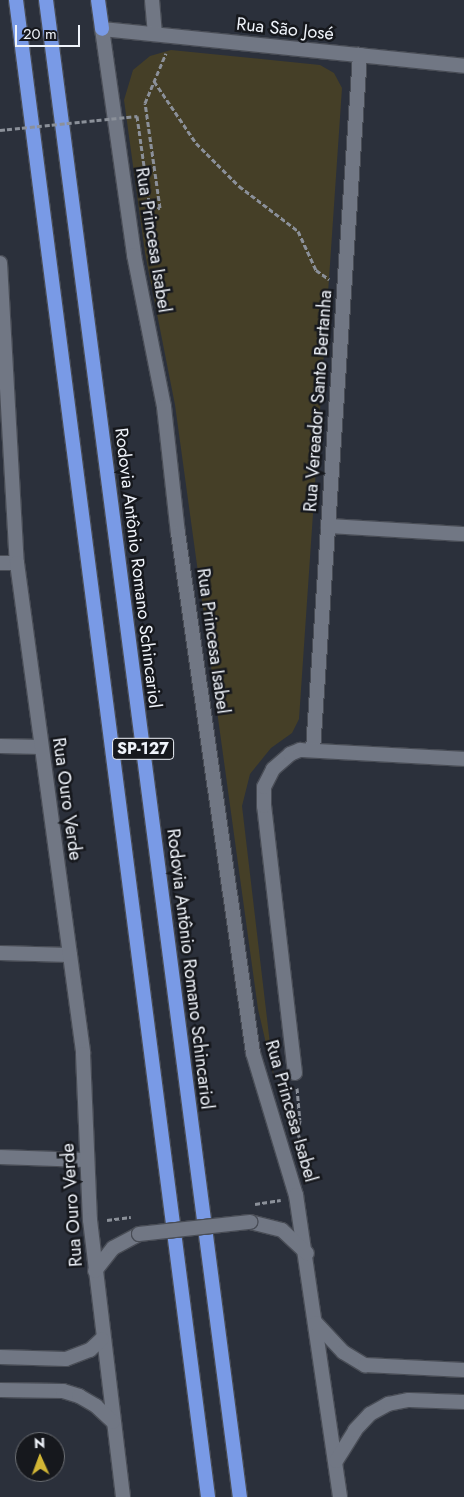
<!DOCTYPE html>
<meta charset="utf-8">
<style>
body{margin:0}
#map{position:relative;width:464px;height:1497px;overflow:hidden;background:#2b303b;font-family:Jost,sans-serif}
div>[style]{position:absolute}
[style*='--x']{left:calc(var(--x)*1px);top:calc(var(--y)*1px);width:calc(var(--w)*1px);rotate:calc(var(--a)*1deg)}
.green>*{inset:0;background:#453f27}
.path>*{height:3px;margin-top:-1.5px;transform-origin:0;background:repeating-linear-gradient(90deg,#8b9099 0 5px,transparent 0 7.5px)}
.roads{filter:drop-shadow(1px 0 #494d56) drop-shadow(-1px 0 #494d56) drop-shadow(0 1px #494d56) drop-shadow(0 -1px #494d56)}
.minor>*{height:14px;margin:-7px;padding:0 7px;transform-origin:7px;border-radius:7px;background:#717784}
.tertiary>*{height:14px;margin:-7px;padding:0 7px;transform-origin:7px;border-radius:7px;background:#717784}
.secondary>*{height:14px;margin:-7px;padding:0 7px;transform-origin:7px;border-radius:7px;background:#717784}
.trunk>*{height:14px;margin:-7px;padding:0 7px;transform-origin:7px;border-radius:7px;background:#799ae6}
.path-bridge>*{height:3px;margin-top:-1.5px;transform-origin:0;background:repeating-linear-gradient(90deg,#8b9099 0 5px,transparent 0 7.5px)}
.bridges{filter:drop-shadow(1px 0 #494d56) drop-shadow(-1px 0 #494d56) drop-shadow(0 1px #494d56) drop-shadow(0 -1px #494d56)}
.secondary-bridge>*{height:14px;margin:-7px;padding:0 7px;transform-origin:7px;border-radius:7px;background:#717784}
span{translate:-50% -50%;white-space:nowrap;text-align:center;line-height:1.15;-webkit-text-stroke:5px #16181d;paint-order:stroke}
.shield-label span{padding:1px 4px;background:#16181d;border:1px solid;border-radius:4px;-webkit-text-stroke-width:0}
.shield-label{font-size:16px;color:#eff3fa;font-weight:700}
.street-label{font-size:18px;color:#eff3fa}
.north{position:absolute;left:15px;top:1432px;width:50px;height:50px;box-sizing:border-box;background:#16181d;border:1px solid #6d7075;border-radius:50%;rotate:358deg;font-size:14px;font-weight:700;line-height:20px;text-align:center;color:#eff3fa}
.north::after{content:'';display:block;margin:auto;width:18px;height:22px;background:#d2b635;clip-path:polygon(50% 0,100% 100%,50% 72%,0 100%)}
.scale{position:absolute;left:15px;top:25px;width:65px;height:22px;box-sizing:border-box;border:2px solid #eff3fa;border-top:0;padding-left:6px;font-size:15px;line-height:18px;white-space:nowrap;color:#eff3fa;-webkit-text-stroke:4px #16181d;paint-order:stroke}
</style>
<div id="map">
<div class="green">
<div style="clip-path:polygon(171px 50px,320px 65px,334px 73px,342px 88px,299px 719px,292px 733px,271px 748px,250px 774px,242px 806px,274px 1078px,258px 1009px,175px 405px,145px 253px,124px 100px,133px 70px,150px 56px)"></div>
</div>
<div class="path">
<div style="--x:154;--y:81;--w:75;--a:55.9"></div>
<div style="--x:196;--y:143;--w:61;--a:45"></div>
<div style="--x:239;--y:186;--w:74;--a:37.3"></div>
<div style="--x:298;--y:231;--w:43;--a:65.2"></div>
<div style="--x:316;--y:270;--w:16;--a:35"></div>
<div style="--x:137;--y:116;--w:94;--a:82"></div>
<div style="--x:150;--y:209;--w:10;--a:-6"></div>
<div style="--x:160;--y:208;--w:106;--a:-98.1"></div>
<div style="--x:145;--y:103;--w:54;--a:-67.2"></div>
<div style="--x:297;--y:1088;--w:32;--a:85"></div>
<div style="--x:300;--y:1120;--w:13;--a:99"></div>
<div style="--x:298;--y:1133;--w:19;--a:74"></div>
<div style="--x:255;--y:1204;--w:26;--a:-9"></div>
<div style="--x:107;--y:1220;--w:24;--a:-7"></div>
</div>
<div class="roads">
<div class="minor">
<div style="--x:152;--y:0;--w:34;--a:85"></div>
<div style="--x:328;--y:526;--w:136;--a:3.4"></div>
<div style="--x:0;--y:746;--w:41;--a:1.4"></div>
<div style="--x:313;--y:750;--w:697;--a:-86.13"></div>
<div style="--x:0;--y:953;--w:70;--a:1.6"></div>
<div style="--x:295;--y:1073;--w:269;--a:-96.6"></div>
<div style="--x:264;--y:806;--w:19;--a:-90"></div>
<div style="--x:264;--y:787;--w:20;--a:-63"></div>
<div style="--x:273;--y:769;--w:23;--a:-41"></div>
<div style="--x:290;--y:754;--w:11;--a:-22"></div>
<div style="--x:300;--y:750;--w:164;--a:3.1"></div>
<div style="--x:0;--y:1157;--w:86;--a:2"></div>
</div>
<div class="tertiary">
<div style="--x:102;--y:29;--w:364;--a:5.8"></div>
<div style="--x:0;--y:563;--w:17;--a:0"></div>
</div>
<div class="secondary">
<div style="--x:102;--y:29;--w:228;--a:81.9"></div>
<div style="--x:134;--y:255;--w:155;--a:78.8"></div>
<div style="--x:164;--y:407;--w:127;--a:83.7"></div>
<div style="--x:178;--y:533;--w:525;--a:81.79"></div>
<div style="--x:253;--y:1053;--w:148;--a:73.2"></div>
<div style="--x:296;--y:1195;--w:305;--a:81.7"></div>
<div style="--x:0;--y:263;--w:300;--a:86.8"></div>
<div style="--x:17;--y:563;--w:495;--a:82.3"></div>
<div style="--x:83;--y:1054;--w:166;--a:87.6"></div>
<div style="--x:90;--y:1220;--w:279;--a:83.2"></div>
<div style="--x:250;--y:1222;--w:33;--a:14"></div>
<div style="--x:282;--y:1230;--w:34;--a:43"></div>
<div style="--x:95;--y:1271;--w:29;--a:-52"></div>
<div style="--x:113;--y:1248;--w:30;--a:-28"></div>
<div style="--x:316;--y:1323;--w:40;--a:47"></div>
<div style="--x:343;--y:1352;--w:26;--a:31"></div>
<div style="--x:365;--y:1365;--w:99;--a:2.9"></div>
<div style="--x:0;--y:1357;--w:66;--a:1.7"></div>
<div style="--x:66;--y:1359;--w:26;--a:-21"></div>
<div style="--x:90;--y:1350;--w:16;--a:-43"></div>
<div style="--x:0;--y:1390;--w:63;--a:0.9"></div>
<div style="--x:63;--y:1391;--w:17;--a:17"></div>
<div style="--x:79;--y:1396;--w:20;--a:30"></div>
<div style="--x:96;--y:1406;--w:23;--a:43"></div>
<div style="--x:336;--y:1461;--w:36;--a:-58"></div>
<div style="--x:355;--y:1430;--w:22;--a:-47"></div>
<div style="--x:370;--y:1414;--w:21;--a:-29"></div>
<div style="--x:388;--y:1404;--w:21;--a:-11"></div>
<div style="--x:409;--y:1400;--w:55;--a:2.1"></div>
</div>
<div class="trunk">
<div style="--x:16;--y:0;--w:1509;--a:82.69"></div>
<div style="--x:46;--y:0;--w:1510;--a:82.62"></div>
<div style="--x:98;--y:0;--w:29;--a:82"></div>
</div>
</div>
<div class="path-bridge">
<div style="--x:0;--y:130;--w:138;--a:-5.8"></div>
</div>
<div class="bridges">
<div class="secondary-bridge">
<div style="--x:139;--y:1234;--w:112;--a:-6.2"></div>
</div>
</div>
<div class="shield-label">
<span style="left:143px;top:749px">SP-127</span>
</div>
<div class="street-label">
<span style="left:285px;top:29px;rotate:6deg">Rua São José</span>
<span style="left:153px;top:240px;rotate:81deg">Rua Princesa Isabel</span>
<span style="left:318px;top:401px;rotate:-86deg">Rua Vereador Santo Bertanha</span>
<span style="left:138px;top:568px;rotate:83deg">Rodovia Antônio Romano Schincariol</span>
<span style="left:213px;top:641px;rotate:82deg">Rua Princesa Isabel</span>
<span style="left:67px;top:799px;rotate:82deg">Rua Ouro Verde</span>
<span style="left:190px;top:969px;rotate:83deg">Rodovia Antônio Romano Schincariol</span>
<span style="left:291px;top:1111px;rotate:74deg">Rua Princesa Isabel</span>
<span style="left:72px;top:1205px;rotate:-94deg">Rua Ouro Verde</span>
</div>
<div class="north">N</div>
<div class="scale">20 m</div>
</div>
